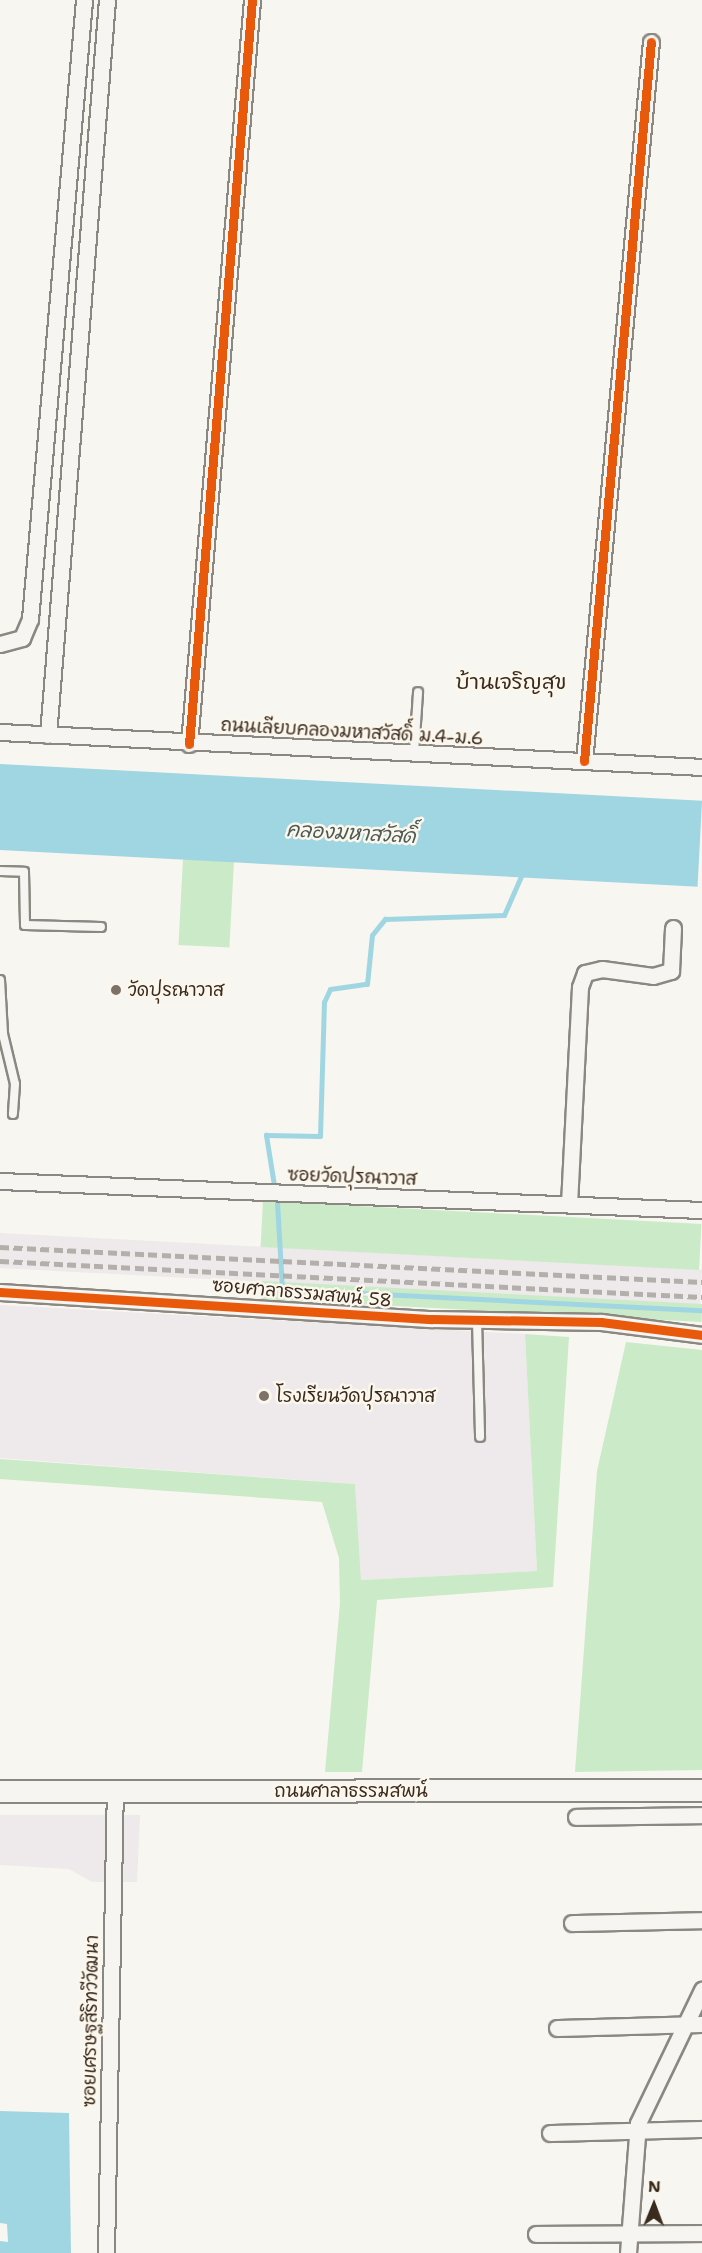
<!DOCTYPE html>
<meta charset="utf-8">
<style>
body{margin:0}
#map{position:relative;width:702px;height:2253px;overflow:hidden;background:#f8f6f0;font-family:"Shantell Sans","Playpen Sans Thai",sans-serif}
div>[style]{position:absolute}
[style*='--x']{left:calc(var(--x)*1px);top:calc(var(--y)*1px);width:calc(var(--w)*1px);rotate:calc(var(--a)*1deg)}
.built>*{inset:0;background:#eee9ea;transform-origin:0 0}
.green>*{inset:0;background:#caeac8;transform-origin:0 0}
.water>*{inset:0;background:#a0d6e1;transform-origin:0 0}
.stream>*{height:5px;margin:-2.5px;padding:0 2.5px;transform-origin:2.5px;border-radius:2.5px;background:#a0d6e1}
.roads{filter:drop-shadow(2px 0 #8b8781) drop-shadow(-2px 0 #8b8781) drop-shadow(0 2px #8b8781) drop-shadow(0 -2px #8b8781)}
.lane>*{height:8px;margin:-4px;padding:0 4px;transform-origin:4px;border-radius:4px;background:#f6f5f1}
.street>*{height:15px;margin:-7.5px;padding:0 7.5px;transform-origin:7.5px;border-radius:7.5px;background:#f6f5f1}
.secondary>*{height:21px;margin:-10.5px;padding:0 10.5px;transform-origin:10.5px;border-radius:10.5px;background:#f6f5f1}
.rail>*{height:4.5px;margin-top:-2.25px;transform-origin:0;background:repeating-linear-gradient(90deg,#b3b0ac 0 9px,transparent 0 13.5px)}
.cycleway>*{height:9px;margin:-4.5px;padding:0 4.5px;transform-origin:4.5px;border-radius:4.5px;background:#e8590c}
.dots>*{width:16px;height:16px;translate:-50% -50%;box-sizing:border-box;border:3px solid #fbf7ec;border-radius:50%}
span{translate:-50% -50%;white-space:nowrap;text-align:center;line-height:1.15;-webkit-text-stroke:5px #fbf7ec;paint-order:stroke}
.street-label{font-size:18px;color:#3b2a1e}
.poi-label{font-size:18px;color:#3b2a1e}
.left{translate:0 -50%;text-align:left}
.water-label{font-size:20px;color:#4e5a56;font-style:italic}
.quarter-label{font-size:21px;color:#3b2a1e}
.north{position:absolute;left:624px;top:2175px;width:60px;height:60px;-webkit-text-stroke:4px #fbf7ec;paint-order:stroke;rotate:1deg;font-size:16px;font-weight:700;line-height:24px;text-align:center;color:#3b2a1e}
.north::after{content:'';display:block;margin:auto;width:21px;height:27px;background:#3b2a1e;clip-path:polygon(50% 0,100% 100%,50% 72%,0 100%)}
</style>
<div id="map">
<div class="built">
<div style="left:0;top:1233px;width:703px;height:35px;rotate:3deg"></div>
<div style="clip-path:polygon(0 1305px,525px 1334px,537px 1571px,361px 1580px,355px 1484px,0 1458px)"></div>
<div style="clip-path:polygon(0 1815px,140px 1815px,137px 1882px,92px 1882px,69px 1869px,0 1865px)"></div>
</div>
<div class="green">
<div style="left:183px;top:859px;width:51px;height:86px;rotate:3deg"></div>
<div style="left:263px;top:1201px;width:439px;height:46px;rotate:3deg"></div>
<div style="left:262px;top:1281px;width:441px;height:18px;rotate:3deg"></div>
<div style="clip-path:polygon(525px 1334px,569px 1337px,553px 1587px,377px 1600px,362px 1772px,325px 1772px,340px 1603px,339px 1558px,322px 1502px,0 1479px,0 1459px,355px 1484px,361px 1580px,537px 1571px)"></div>
<div style="clip-path:polygon(626px 1342px,702px 1350px,702px 1770px,575px 1772px,597px 1471px)"></div>
</div>
<div class="water">
<div style="left:0;top:764px;width:703px;height:86px;rotate:3deg"></div>
<div style="clip-path:polygon(0 2111px,69px 2113px,71px 2253px,0 2253px,0 2241px,8px 2242px,7px 2224px,0 2223px)"></div>
</div>
<div class="stream">
<div style="--x:274;--y:1185;--w:51;--a:-99.1"></div>
<div style="--x:266;--y:1135;--w:54;--a:1.1"></div>
<div style="--x:320;--y:1136;--w:134;--a:-88.3"></div>
<div style="--x:324;--y:1002;--w:14;--a:-65"></div>
<div style="--x:330;--y:989;--w:37;--a:-8"></div>
<div style="--x:367;--y:984;--w:49;--a:-84.2"></div>
<div style="--x:372;--y:935;--w:21;--a:-51"></div>
<div style="--x:385;--y:919;--w:119;--a:-1.9"></div>
<div style="--x:504;--y:915;--w:45;--a:-66.3"></div>
<div style="--x:277;--y:1202;--w:87;--a:86.7"></div>
<div style="--x:282;--y:1289;--w:421;--a:2.9"></div>
</div>
<div class="roads">
<div class="lane">
<div style="--x:414;--y:753;--w:61;--a:-86.2"></div>
<div style="--x:0;--y:871;--w:24;--a:2"></div>
<div style="--x:24;--y:872;--w:53;--a:88.9"></div>
<div style="--x:25;--y:925;--w:76;--a:1.5"></div>
<div style="--x:0;--y:980;--w:54;--a:86.8"></div>
<div style="--x:3;--y:1034;--w:51;--a:76.5"></div>
<div style="--x:15;--y:1084;--w:30;--a:94"></div>
<div style="--x:477;--y:1320;--w:117;--a:88.5"></div>
</div>
<div class="street">
<div style="--x:0;--y:644;--w:23;--a:-15"></div>
<div style="--x:22;--y:638;--w:21;--a:-67"></div>
<div style="--x:30;--y:619;--w:621;--a:-85.01"></div>
<div style="--x:0;--y:732;--w:703;--a:2.85"></div>
<div style="--x:48;--y:735;--w:737;--a:-85.41"></div>
<div style="--x:189;--y:744;--w:747;--a:-85.16"></div>
<div style="--x:584;--y:761;--w:722;--a:-84.68"></div>
<div style="--x:0;--y:1181;--w:703;--a:2.37"></div>
<div style="--x:569;--y:1204;--w:217;--a:-87.1"></div>
<div style="--x:580;--y:987;--w:15;--a:-70"></div>
<div style="--x:585;--y:973;--w:17;--a:-13"></div>
<div style="--x:602;--y:969;--w:51;--a:7.8"></div>
<div style="--x:653;--y:976;--w:19;--a:-16"></div>
<div style="--x:671;--y:971;--w:43;--a:-87.3"></div>
<div style="--x:0;--y:1292;--w:433;--a:3.6"></div>
<div style="--x:432;--y:1319;--w:169;--a:1"></div>
<div style="--x:601;--y:1322;--w:102;--a:7.3"></div>
<div style="--x:576;--y:1817;--w:126;--a:-0.9"></div>
<div style="--x:572;--y:1923;--w:130;--a:-1.3"></div>
<div style="--x:557;--y:2028;--w:145;--a:-1.6"></div>
<div style="--x:550;--y:2133;--w:152;--a:-1.5"></div>
<div style="--x:536;--y:2234;--w:166;--a:-0.3"></div>
<div style="--x:106;--y:2253;--w:463;--a:-88.9"></div>
<div style="--x:628;--y:2253;--w:130;--a:-85.6"></div>
<div style="--x:638;--y:2123;--w:148;--a:-64.3"></div>
</div>
<div class="secondary">
<div style="--x:0;--y:1791;--w:702;--a:-0.08"></div>
</div>
</div>
<div class="rail">
<div style="--x:0;--y:1247;--w:703;--a:2.85"></div>
<div style="--x:0;--y:1261;--w:703;--a:2.94"></div>
</div>
<div class="cycleway">
<div style="--x:189;--y:744;--w:747;--a:-85.16"></div>
<div style="--x:584;--y:761;--w:722;--a:-84.68"></div>
<div style="--x:0;--y:1292;--w:433;--a:3.6"></div>
<div style="--x:432;--y:1319;--w:169;--a:1"></div>
<div style="--x:601;--y:1322;--w:102;--a:7.3"></div>
</div>
<div class="dots">
<div style="left:116px;top:990px;background:#7d7168"></div>
<div style="left:264px;top:1396px;background:#7d7168"></div>
</div>
<div class="street-label">
<span style="left:352px;top:732px;rotate:3deg">ถนนเลียบคลองมหาสวัสดิ์ ม.4-ม.6</span>
<span style="left:352px;top:1177px;rotate:2deg">ซอยวัดปุรณาวาส</span>
<span style="left:302px;top:1293px;rotate:5deg">ซอยศาลาธรรมสพน์ 58</span>
<span style="left:351px;top:1791px">ถนนศาลาธรรมสพน์</span>
<span style="left:91px;top:2021px;rotate:-89deg">ซอยเศรษฐสิริทวีวัฒนา</span>
</div>
<div class="poi-label">
<span class="left" style="left:128px;top:990px">วัดปุรณาวาส</span>
<span class="left" style="left:276px;top:1396px">โรงเรียนวัดปุรณาวาส</span>
</div>
<div class="water-label">
<span style="left:351px;top:833px;rotate:3deg">คลองมหาสวัสดิ์</span>
</div>
<div class="quarter-label">
<span style="left:511px;top:682px">บ้านเจริญสุข</span>
</div>
<div class="north">N</div>
</div>
